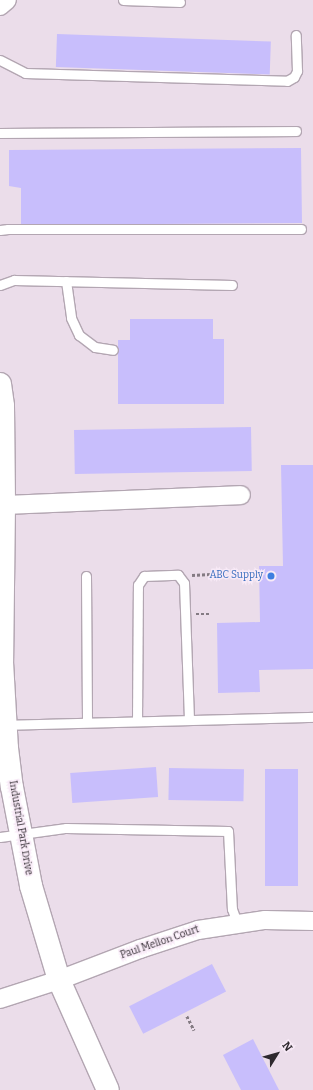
<!DOCTYPE html>
<style>
body{margin:0}
#map{position:relative;width:313px;height:1090px;overflow:hidden;background:#ebddea;font-family:Bitter,serif}
div>[style]{position:absolute}
[style*='--x']{left:calc(var(--x)*1px);top:calc(var(--y)*1px);width:calc(var(--w)*1px);rotate:calc(var(--a)*1deg)}
.building>*{inset:0;background:#c8befc;transform-origin:0 0}
.path>*{height:2.5px;margin-top:-1.25px;transform-origin:0;background:repeating-linear-gradient(90deg,#847b83 0 3px,transparent 0 5px)}
.roads{filter:drop-shadow(1px 0 #b3a6b2) drop-shadow(-1px 0 #b3a6b2) drop-shadow(0 1px #b3a6b2) drop-shadow(0 -1px #b3a6b2)}
.service>*{height:9px;margin:-4.5px;padding:0 4.5px;transform-origin:4.5px;border-radius:4.5px;background:#fff}
.minor>*{height:18px;margin:-9px;padding:0 9px;transform-origin:9px;border-radius:9px;background:#fff}
.tertiary>*{height:22px;margin:-11px;padding:0 11px;transform-origin:11px;border-radius:11px;background:#fff}
.dots>*{width:11px;height:11px;translate:-50% -50%;box-sizing:border-box;border:2px solid #f8eaf7;border-radius:50%}
span{translate:-50% -50%;white-space:nowrap;text-align:center;line-height:1.15;-webkit-text-stroke:3px #f8eaf7;paint-order:stroke}
.shop-label{font-size:10px;color:#366cbe}
.right{translate:-100% -50%;text-align:right}
.street-label{font-size:10px;color:#2e292e}
.north{position:absolute;left:257px;top:1034px;width:40px;height:40px;-webkit-text-stroke:3px #f8eaf7;paint-order:stroke;rotate:53deg;font-size:11px;font-weight:700;line-height:16px;text-align:center;color:#2e292e}
.north::after{content:'';display:block;margin:auto;width:14px;height:18px;background:#2e292e;clip-path:polygon(50% 0,100% 100%,50% 72%,0 100%)}
</style>
<div id="map">
<div class="building">
<div style="left:57px;top:34px;width:214px;height:33px;rotate:2deg"></div>
<div style="clip-path:polygon(301px 148px,302px 223px,21px 225px,21px 188px,9px 186px,9px 150px)"></div>
<div style="clip-path:polygon(130px 319px,213px 319px,213px 339px,224px 339px,224px 404px,118px 404px,118px 340px,130px 340px)"></div>
<div style="left:251px;top:427px;width:44px;height:177px;rotate:89deg"></div>
<div style="clip-path:polygon(281px 465px,313px 465px,313px 669px,259px 670px,260px 692px,218px 693px,217px 623px,260px 622px,259px 566px,283px 566px)"></div>
<div style="left:156px;top:767px;width:30px;height:86px;rotate:86deg"></div>
<div style="left:169px;top:768px;width:75px;height:32px;rotate:1deg"></div>
<div style="left:265px;top:769px;width:33px;height:117px"></div>
<div style="left:212px;top:964px;width:31px;height:93px;rotate:63deg"></div>
<div style="clip-path:polygon(253px 1039px,279px 1090px,241px 1090px,223px 1055px)"></div>
</div>
<div class="path">
<div style="--x:192;--y:575;--w:19;--a:-3"></div>
<div style="--x:196;--y:614;--w:15;--a:0"></div>
<div style="--x:187;--y:1016;--w:16;--a:63"></div>
</div>
<div class="roads">
<div class="service">
<div style="--x:123;--y:0;--w:57;--a:2"></div>
<div style="--x:0;--y:60;--w:28;--a:27"></div>
<div style="--x:25;--y:73;--w:262;--a:1.7"></div>
<div style="--x:287;--y:81;--w:8;--a:-30"></div>
<div style="--x:294;--y:77;--w:7;--a:-63"></div>
<div style="--x:297;--y:71;--w:36;--a:-92"></div>
<div style="--x:0;--y:133;--w:296;--a:-0.4"></div>
<div style="--x:0;--y:230;--w:8;--a:-7"></div>
<div style="--x:8;--y:229;--w:293;--a:0"></div>
<div style="--x:66;--y:281;--w:37;--a:82"></div>
<div style="--x:71;--y:318;--w:19;--a:65"></div>
<div style="--x:79;--y:335;--w:20;--a:37"></div>
<div style="--x:95;--y:347;--w:18;--a:9"></div>
<div style="--x:0;--y:285;--w:15;--a:-20"></div>
<div style="--x:14;--y:280;--w:218;--a:1.3"></div>
<div style="--x:86;--y:576;--w:146;--a:89.6"></div>
<div style="--x:137;--y:721;--w:136;--a:-89.6"></div>
<div style="--x:138;--y:585;--w:11;--a:-56"></div>
<div style="--x:144;--y:576;--w:34;--a:-2"></div>
<div style="--x:178;--y:575;--w:10;--a:53"></div>
<div style="--x:184;--y:583;--w:137;--a:87.9"></div>
<div style="--x:5;--y:725;--w:308;--a:-1.5"></div>
<div style="--x:0;--y:837;--w:67;--a:-7.8"></div>
<div style="--x:66;--y:828;--w:162;--a:1.1"></div>
<div style="--x:228;--y:831;--w:78;--a:87.1"></div>
<div style="--x:232;--y:909;--w:15;--a:70"></div>
</div>
<div class="minor">
<div style="--x:0;--y:6;--w:9;--a:-41"></div>
<div style="--x:4;--y:505;--w:237;--a:-2.4"></div>
<div style="--x:0;--y:999;--w:62;--a:-17.9"></div>
<div style="--x:59;--y:980;--w:87;--a:-20.9"></div>
<div style="--x:140;--y:949;--w:61;--a:-18.1"></div>
<div style="--x:198;--y:930;--w:68;--a:-8.5"></div>
<div style="--x:265;--y:920;--w:48;--a:1.2"></div>
</div>
<div class="tertiary">
<div style="--x:0;--y:384;--w:22;--a:82"></div>
<div style="--x:3;--y:406;--w:99;--a:89.4"></div>
<div style="--x:4;--y:505;--w:157;--a:90.7"></div>
<div style="--x:2;--y:662;--w:86;--a:86.7"></div>
<div style="--x:7;--y:748;--w:39;--a:83"></div>
<div style="--x:12;--y:787;--w:101;--a:79.1"></div>
<div style="--x:31;--y:886;--w:98;--a:73.4"></div>
<div style="--x:59;--y:980;--w:120;--a:66"></div>
</div>
</div>
<div class="dots">
<div style="left:271px;top:576px;background:#3f7fe0"></div>
</div>
<div class="shop-label">
<span class="right" style="left:263px;top:576px">ABC Supply</span>
</div>
<div class="street-label">
<span style="left:20px;top:828px;rotate:80deg">Industrial Park Drive</span>
<span style="left:160px;top:943px;rotate:-19deg">Paul Mellon Court</span>
</div>
<div class="north">N</div>
</div>
